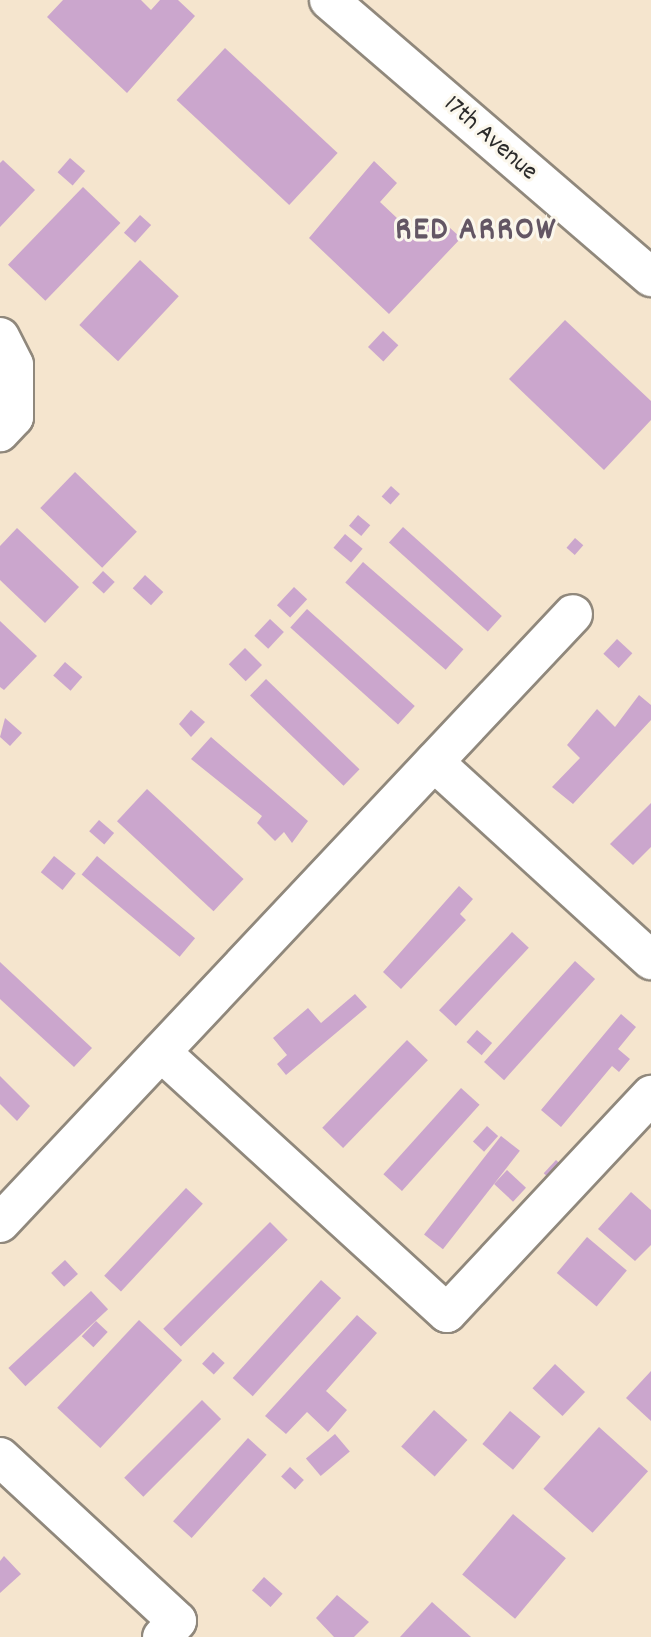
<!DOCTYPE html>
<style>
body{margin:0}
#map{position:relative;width:651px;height:1637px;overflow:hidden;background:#f5e5ce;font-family:Dekko,sans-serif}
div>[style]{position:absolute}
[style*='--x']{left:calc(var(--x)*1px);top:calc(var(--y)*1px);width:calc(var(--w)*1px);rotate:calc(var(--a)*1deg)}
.building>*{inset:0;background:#cba6cd;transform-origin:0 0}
.roads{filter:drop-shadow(2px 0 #90887c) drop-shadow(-2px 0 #90887c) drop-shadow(0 2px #90887c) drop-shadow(0 -2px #90887c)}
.minor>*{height:38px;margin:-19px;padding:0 19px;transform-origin:19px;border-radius:19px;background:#fff}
span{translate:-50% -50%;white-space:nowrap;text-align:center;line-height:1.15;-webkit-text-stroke:6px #fbf7ec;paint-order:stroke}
.street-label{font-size:26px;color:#2b2b2b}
.district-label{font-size:33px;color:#635664;font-weight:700;letter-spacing:2px}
</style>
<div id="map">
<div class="building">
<div style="clip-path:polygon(63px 0,141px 0,151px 10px,160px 0,178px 0,195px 16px,127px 93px,47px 17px)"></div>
<div style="left:225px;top:48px;width:154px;height:71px;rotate:43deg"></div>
<div style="left:70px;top:158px;width:20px;height:19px;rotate:41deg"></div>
<div style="clip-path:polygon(3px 160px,35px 190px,0 227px,0 163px)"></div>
<div style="clip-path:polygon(374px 161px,397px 183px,380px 202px,417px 237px,437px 216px,461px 238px,389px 314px,309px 238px)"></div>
<div style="left:83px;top:187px;width:52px;height:108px;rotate:44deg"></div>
<div style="left:140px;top:215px;width:15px;height:24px;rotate:42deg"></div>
<div style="left:140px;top:260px;width:53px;height:89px;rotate:43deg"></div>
<div style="clip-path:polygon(565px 320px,651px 401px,651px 420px,604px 470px,509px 379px)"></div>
<div style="left:383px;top:331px;width:21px;height:22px;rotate:43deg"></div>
<div style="left:75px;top:472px;width:86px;height:50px;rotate:44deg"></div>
<div style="left:391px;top:486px;width:12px;height:14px;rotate:42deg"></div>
<div style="left:358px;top:515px;width:16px;height:14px;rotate:40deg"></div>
<div style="left:403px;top:527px;width:133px;height:21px;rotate:42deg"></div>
<div style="clip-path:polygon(17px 528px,79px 587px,45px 623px,0 580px,0 546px)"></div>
<div style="left:345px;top:534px;width:23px;height:18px;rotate:40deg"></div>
<div style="left:575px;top:538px;width:11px;height:13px;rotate:41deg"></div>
<div style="left:363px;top:562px;width:133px;height:27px;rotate:41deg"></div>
<div style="left:103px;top:571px;width:16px;height:16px;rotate:43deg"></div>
<div style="left:145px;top:575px;width:25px;height:18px;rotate:43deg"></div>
<div style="left:294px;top:587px;width:18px;height:25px;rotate:43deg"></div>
<div style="left:307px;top:609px;width:145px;height:25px;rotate:42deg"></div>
<div style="left:270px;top:619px;width:19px;height:23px;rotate:43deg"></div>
<div style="clip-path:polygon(0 621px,37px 656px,4px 690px,0 687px)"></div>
<div style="left:617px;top:639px;width:21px;height:20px;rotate:43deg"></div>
<div style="left:245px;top:648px;width:24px;height:23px;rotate:45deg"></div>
<div style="left:65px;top:662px;width:23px;height:18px;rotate:41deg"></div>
<div style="left:266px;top:679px;width:130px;height:23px;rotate:44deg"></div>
<div style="clip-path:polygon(639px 695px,651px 705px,651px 720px,573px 804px,552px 787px,580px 758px,567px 745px,597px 709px,615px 727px)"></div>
<div style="clip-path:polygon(191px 710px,205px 722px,191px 737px,179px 724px)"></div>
<div style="clip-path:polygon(5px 718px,22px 733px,10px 746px,0 737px)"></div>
<div style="clip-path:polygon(211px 737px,308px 821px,292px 843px,284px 832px,275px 841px,257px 823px,262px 816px,191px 759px)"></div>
<div style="left:147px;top:789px;width:132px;height:44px;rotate:43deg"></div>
<div style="clip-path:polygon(651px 803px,651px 847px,633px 865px,610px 844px)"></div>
<div style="left:99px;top:820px;width:20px;height:15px;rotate:41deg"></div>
<div style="left:54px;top:856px;width:28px;height:21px;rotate:39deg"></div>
<div style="left:97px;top:856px;width:128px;height:24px;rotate:40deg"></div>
<div style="clip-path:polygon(459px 886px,473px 899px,460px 914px,466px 920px,401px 989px,383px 972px)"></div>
<div style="left:512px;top:932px;width:23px;height:107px;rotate:43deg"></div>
<div style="left:575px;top:961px;width:27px;height:136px;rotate:42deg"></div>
<div style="clip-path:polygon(0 962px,92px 1048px,74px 1067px,0 999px)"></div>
<div style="clip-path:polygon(355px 994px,367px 1007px,286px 1075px,277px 1064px,287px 1055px,273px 1038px,308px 1008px,321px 1023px)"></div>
<div style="clip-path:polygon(621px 1014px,636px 1027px,618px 1049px,630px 1059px,619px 1072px,612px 1066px,561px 1127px,541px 1110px)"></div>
<div style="left:477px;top:1030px;width:20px;height:16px;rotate:41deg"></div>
<div style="left:407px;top:1040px;width:29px;height:122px;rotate:44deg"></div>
<div style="clip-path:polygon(0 1076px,30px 1106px,17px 1121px,0 1104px)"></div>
<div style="left:461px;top:1088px;width:25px;height:116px;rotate:42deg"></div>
<div style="left:487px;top:1126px;width:15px;height:21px;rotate:42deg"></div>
<div style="left:501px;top:1136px;width:24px;height:125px;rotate:38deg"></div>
<div style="left:556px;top:1160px;width:22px;height:18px;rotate:43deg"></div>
<div style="left:507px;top:1170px;width:26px;height:19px;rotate:43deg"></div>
<div style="left:186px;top:1188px;width:23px;height:120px;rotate:43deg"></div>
<div style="clip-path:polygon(631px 1192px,651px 1210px,651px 1245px,635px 1261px,598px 1229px)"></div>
<div style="left:270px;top:1222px;width:25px;height:151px;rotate:45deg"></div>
<div style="left:587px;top:1237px;width:52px;height:47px;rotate:40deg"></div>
<div style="left:65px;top:1260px;width:19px;height:19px;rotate:47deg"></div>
<div style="left:321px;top:1280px;width:27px;height:132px;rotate:42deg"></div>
<div style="left:91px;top:1291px;width:25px;height:113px;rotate:47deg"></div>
<div style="clip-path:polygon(357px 1315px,377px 1333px,326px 1391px,347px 1410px,328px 1432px,307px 1412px,286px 1434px,265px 1416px)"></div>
<div style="left:139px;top:1320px;width:59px;height:120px;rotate:43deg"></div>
<div style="left:96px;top:1321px;width:16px;height:21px;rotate:43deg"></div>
<div style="left:213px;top:1352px;width:16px;height:16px;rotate:43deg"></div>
<div style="left:555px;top:1364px;width:41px;height:33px;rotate:43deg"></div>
<div style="clip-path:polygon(651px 1371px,651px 1421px,626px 1398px)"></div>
<div style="left:202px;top:1400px;width:27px;height:110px;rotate:45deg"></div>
<div style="left:434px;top:1410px;width:45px;height:49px;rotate:42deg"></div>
<div style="left:510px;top:1411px;width:40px;height:43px;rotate:40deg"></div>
<div style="left:599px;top:1427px;width:66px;height:83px;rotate:42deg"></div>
<div style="left:335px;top:1434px;width:23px;height:38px;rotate:50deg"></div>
<div style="left:248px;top:1438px;width:25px;height:112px;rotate:42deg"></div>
<div style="left:290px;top:1467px;width:19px;height:13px;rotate:43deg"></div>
<div style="left:513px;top:1514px;width:69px;height:79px;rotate:40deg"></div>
<div style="clip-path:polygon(4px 1556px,21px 1574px,0 1593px,0 1561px)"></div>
<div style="left:264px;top:1577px;width:25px;height:18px;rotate:42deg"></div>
<div style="clip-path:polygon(337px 1595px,369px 1622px,354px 1637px,334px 1637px,316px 1618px)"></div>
<div style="clip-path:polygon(432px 1602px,471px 1637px,400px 1637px)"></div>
</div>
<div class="roads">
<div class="minor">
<div style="--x:329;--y:0;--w:425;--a:40.7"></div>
<div style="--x:0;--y:337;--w:31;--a:63"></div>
<div style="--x:14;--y:365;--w:52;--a:90"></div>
<div style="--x:14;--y:417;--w:21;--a:133"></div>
<div style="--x:434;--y:762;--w:294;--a:42.4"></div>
<div style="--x:161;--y:1052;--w:387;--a:42.4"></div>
<div style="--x:447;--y:1313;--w:299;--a:-46.9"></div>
<div style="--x:0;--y:1223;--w:836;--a:-46.74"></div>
<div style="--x:0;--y:1457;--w:241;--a:42.8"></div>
<div style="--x:177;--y:1621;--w:22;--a:133"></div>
</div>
</div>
<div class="street-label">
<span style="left:490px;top:139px;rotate:41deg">17th Avenue</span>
</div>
<div class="district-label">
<span style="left:476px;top:232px">RED ARROW</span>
</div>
</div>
